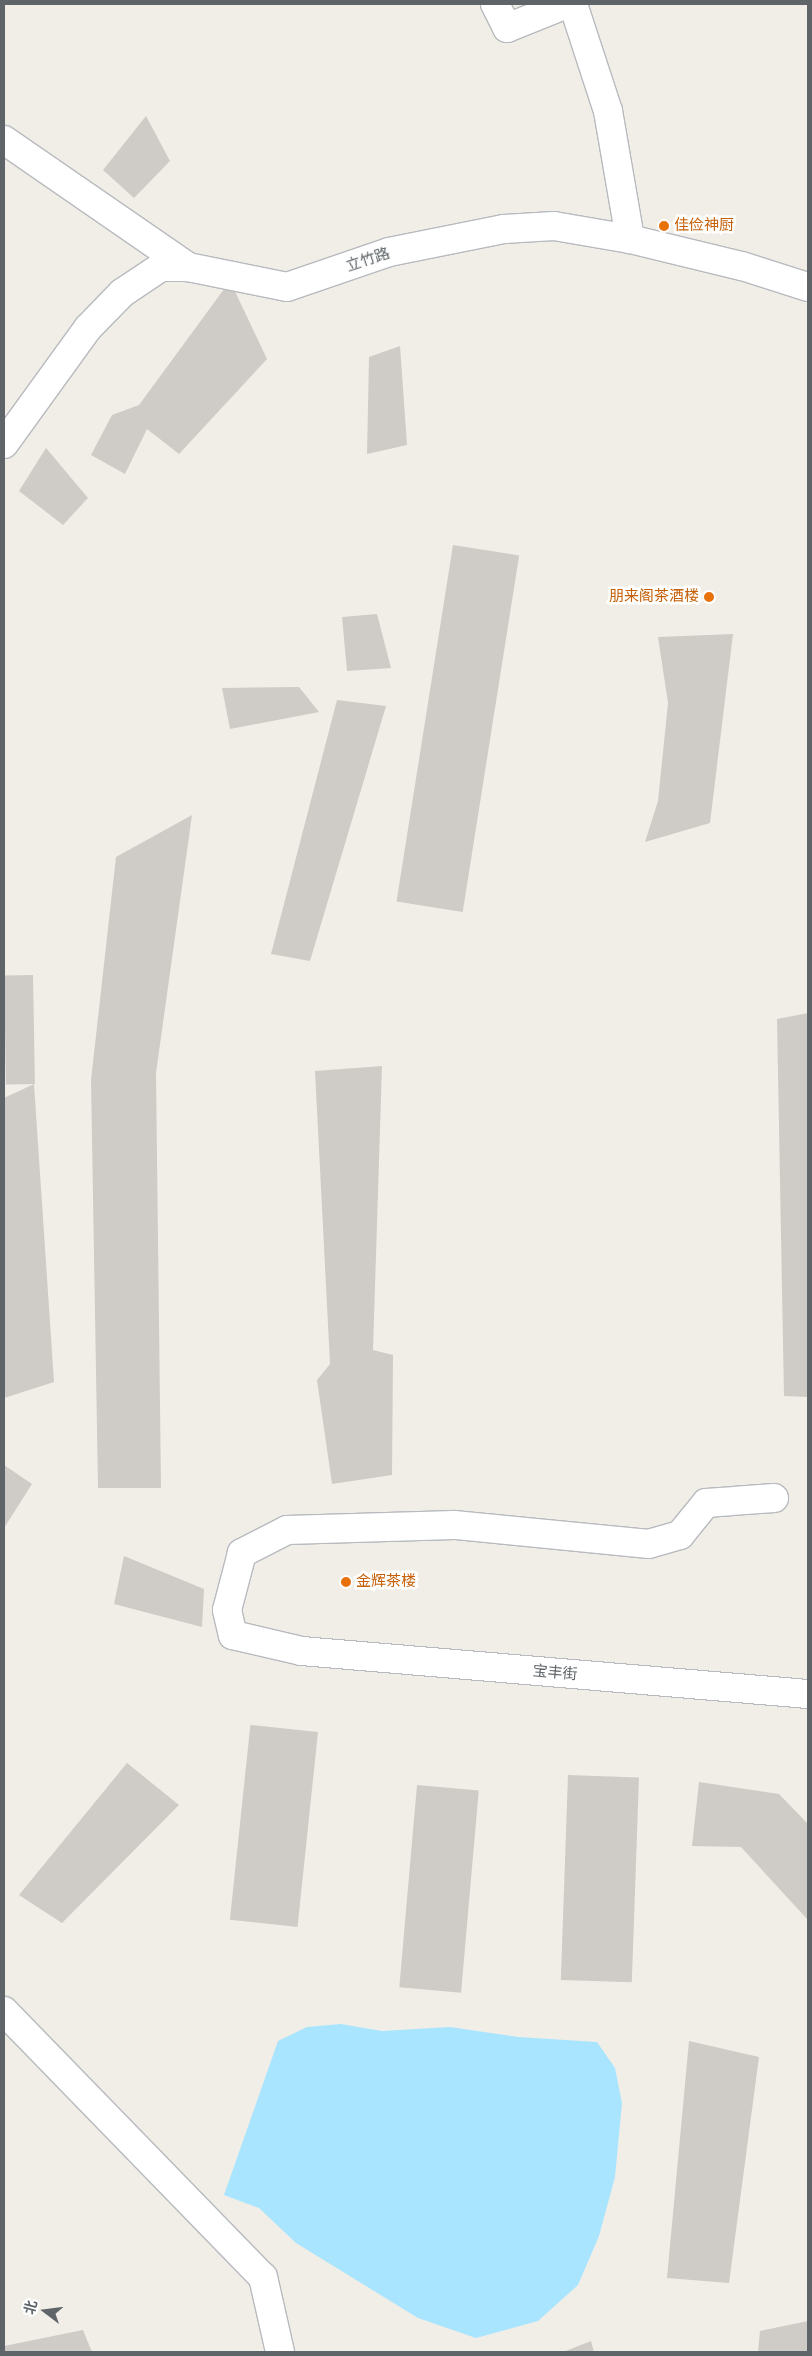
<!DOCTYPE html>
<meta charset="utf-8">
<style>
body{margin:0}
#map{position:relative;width:812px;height:2356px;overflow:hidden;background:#f1eee7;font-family:"DM Sans","Noto Sans SC",sans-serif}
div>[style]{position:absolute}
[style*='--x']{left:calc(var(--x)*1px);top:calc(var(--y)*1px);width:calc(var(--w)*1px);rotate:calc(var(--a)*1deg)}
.water>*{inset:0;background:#a9e5ff}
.building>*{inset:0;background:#cfcbc6;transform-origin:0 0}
.roads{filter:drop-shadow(1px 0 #b7babe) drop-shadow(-1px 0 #b7babe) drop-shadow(0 1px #b7babe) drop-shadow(0 -1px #b7babe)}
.minor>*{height:28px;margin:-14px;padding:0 14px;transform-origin:14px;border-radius:14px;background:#fff}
.dots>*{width:14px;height:14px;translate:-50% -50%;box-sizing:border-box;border:2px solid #fff;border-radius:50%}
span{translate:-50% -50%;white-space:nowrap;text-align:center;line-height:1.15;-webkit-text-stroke:5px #fff;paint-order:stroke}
.food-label{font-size:15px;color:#c56008}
.left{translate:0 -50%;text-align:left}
.right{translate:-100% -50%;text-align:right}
.street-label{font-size:15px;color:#5e6468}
.frame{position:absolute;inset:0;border:5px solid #5e6468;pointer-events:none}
.north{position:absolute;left:20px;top:2286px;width:50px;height:50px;-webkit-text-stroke:4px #fff;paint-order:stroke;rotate:285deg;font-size:14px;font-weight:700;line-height:20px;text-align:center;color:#5e6468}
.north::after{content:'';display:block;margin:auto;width:18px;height:22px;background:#5e6468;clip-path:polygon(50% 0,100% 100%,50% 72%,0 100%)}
</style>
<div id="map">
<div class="water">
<div style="clip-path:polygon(341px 2024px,382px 2031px,450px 2027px,518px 2037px,597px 2042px,615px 2068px,622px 2103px,615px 2177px,599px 2236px,578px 2285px,538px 2321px,476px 2338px,418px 2318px,296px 2243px,259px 2208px,224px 2195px,278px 2041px,307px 2027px)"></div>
</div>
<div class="building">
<div style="clip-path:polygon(146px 116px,170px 161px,134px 198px,103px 170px)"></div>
<div style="clip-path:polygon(230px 281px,267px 359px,179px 454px,147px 429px,125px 474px,91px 455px,112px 415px,139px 405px)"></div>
<div style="clip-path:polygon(400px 346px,407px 445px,367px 454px,369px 357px)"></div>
<div style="clip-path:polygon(46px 448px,88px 498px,63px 525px,19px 491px)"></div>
<div style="left:453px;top:545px;width:67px;height:361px;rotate:9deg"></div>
<div style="clip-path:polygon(377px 614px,391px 668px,347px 671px,342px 617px)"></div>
<div style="clip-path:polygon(733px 634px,710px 823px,645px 842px,658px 801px,668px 703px,658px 637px)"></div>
<div style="clip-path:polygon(299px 687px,319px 712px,230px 729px,222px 688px)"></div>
<div style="clip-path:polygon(337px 700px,386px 706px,310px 961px,271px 954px)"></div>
<div style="clip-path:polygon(192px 815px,156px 1073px,161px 1488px,98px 1488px,91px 1080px,116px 857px)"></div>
<div style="left:33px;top:975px;width:109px;height:29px;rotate:89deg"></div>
<div style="clip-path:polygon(808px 1013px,808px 1397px,784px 1396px,777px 1019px)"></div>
<div style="clip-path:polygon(382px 1066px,373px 1350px,393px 1355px,392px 1475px,332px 1484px,317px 1380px,330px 1364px,315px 1071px)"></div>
<div style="clip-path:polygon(34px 1084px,54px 1382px,4px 1398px,4px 1098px)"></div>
<div style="clip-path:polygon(4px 1465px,32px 1484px,4px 1528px)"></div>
<div style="clip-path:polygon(124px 1556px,204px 1589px,202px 1627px,114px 1604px)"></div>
<div style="left:318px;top:1732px;width:196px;height:68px;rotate:96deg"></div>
<div style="clip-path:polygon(127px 1763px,179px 1805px,62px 1923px,19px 1895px)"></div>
<div style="left:568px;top:1775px;width:71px;height:205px;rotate:2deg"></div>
<div style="clip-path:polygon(699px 1782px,779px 1794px,808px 1824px,808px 1920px,741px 1847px,692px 1846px)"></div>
<div style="left:417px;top:1785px;width:62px;height:203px;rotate:5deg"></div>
<div style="clip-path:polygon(689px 2041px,759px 2057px,729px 2283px,667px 2278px)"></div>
<div style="clip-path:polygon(808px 2321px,808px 2352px,758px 2352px,760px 2331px)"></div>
<div style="clip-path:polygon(83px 2330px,92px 2352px,4px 2352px,4px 2346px)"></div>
<div style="clip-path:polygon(591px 2341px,594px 2352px,563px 2352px)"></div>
</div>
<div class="roads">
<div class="minor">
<div style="--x:495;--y:4;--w:27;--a:63"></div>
<div style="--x:507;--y:28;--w:65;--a:-21.8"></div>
<div style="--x:573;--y:4;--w:113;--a:71.9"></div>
<div style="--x:608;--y:111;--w:130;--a:80.2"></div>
<div style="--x:4;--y:140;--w:224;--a:34.6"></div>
<div style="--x:4;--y:444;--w:143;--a:-54.1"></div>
<div style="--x:88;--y:328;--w:49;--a:-45.8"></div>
<div style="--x:122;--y:293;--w:47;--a:-33.7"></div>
<div style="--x:161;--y:267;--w:27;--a:0"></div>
<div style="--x:188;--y:267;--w:101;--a:11.4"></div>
<div style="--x:287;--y:287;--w:108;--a:-18.9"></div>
<div style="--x:389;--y:252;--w:117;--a:-11.3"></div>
<div style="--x:504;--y:229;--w:50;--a:-3.4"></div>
<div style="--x:554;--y:226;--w:77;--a:9.7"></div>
<div style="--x:630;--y:239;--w:115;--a:13.6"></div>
<div style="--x:742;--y:266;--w:69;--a:17.7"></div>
<div style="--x:774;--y:1498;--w:68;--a:175.8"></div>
<div style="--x:706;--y:1503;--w:41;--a:129.1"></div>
<div style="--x:680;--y:1535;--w:32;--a:164"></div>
<div style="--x:649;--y:1544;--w:196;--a:-174.4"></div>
<div style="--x:454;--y:1525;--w:167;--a:178.3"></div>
<div style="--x:287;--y:1530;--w:51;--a:152.9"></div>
<div style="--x:242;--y:1553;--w:59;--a:104.7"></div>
<div style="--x:227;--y:1610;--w:26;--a:77"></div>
<div style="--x:233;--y:1635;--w:71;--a:13.1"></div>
<div style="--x:302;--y:1651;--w:508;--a:4.86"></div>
<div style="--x:4;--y:2011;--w:371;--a:45.8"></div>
<div style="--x:263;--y:2277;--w:77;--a:77.2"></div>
</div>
</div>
<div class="dots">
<div style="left:664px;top:226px;background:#e8710a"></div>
<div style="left:709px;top:597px;background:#e8710a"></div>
<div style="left:346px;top:1582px;background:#e8710a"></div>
</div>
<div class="food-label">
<span class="left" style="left:674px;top:226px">佳俭神厨</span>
<span class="right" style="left:699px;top:597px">朋来阁茶酒楼</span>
<span class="left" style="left:356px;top:1582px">金辉茶楼</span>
</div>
<div class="street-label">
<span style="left:368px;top:260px;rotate:-18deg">立竹路</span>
<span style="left:555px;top:1673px;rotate:5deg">宝丰街</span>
</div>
<div class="frame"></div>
<div class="north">北</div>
</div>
